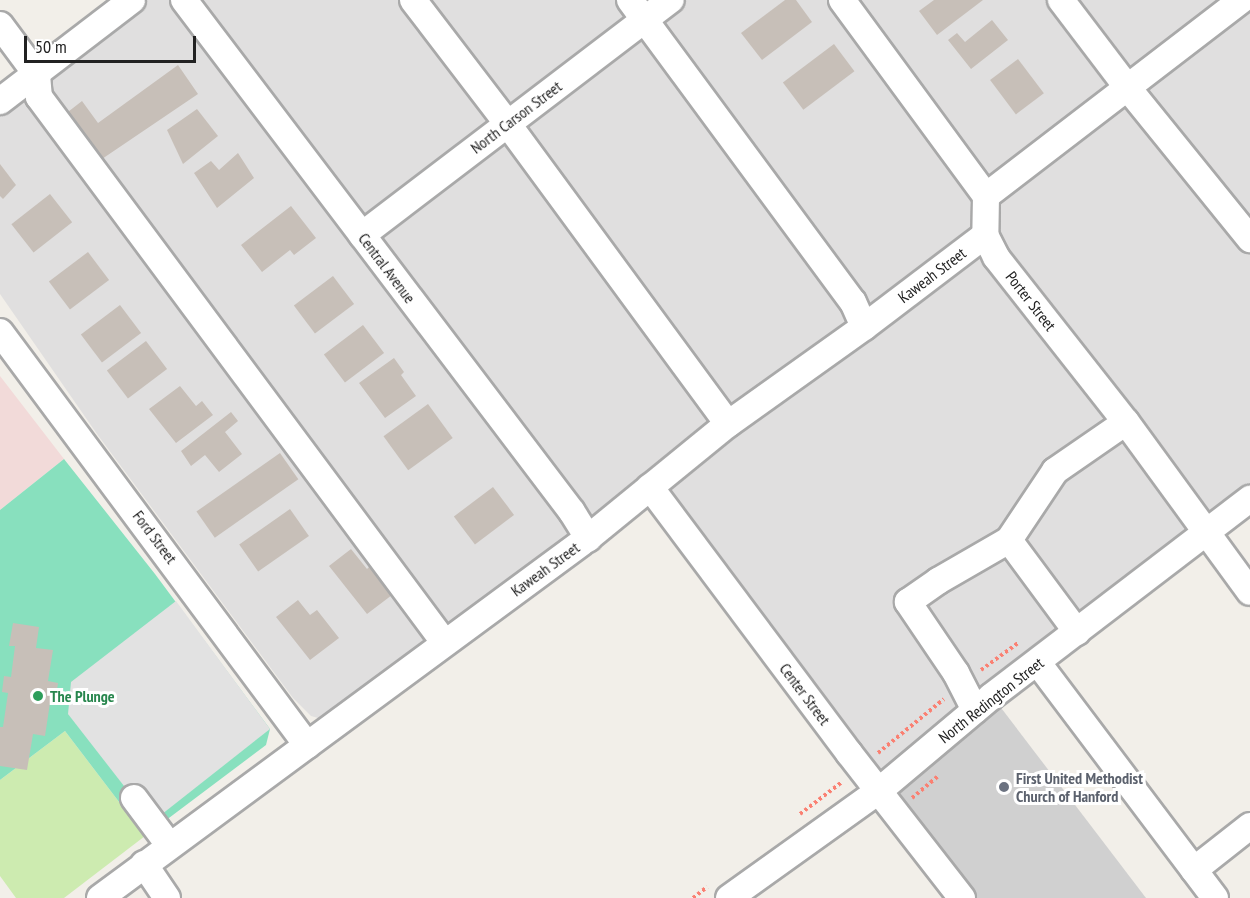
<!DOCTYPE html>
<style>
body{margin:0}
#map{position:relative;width:1250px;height:898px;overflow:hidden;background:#f2efe9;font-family:"PT Sans Narrow",sans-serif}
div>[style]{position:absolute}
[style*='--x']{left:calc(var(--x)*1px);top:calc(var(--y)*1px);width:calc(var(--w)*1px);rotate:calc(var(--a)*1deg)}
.residential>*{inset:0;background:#e0dfdf}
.commercial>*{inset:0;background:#f2dad9}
.religious>*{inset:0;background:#d0d0d0}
.grass>*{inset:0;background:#cdebb0}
.pitch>*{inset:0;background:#88e0be}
.parking>*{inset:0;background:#e2e2e2}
.building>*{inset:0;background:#c7bfb8;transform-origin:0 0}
.path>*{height:4px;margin-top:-2px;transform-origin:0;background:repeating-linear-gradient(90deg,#fa8072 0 3px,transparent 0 6px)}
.roads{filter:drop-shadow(2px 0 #a9a9a9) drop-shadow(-2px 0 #a9a9a9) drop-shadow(0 2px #a9a9a9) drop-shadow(0 -2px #a9a9a9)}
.minor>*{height:26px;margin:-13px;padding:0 13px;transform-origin:13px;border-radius:13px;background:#fff}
.dots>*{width:16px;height:16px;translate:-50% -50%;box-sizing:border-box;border:3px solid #fff;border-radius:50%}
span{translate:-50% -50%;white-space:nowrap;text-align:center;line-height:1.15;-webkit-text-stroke:6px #fff;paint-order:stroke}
.street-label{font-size:16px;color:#222}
.leisure-label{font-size:16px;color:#27864d;font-weight:700}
.left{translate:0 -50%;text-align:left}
.worship-label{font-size:16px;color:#5b616d;font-weight:700}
.scale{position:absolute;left:24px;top:36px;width:172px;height:27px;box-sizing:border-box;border:3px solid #222;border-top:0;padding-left:8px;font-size:18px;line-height:21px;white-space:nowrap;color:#222;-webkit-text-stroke:4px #fff;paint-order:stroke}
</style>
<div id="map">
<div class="residential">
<div style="clip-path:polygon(132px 0,1250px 0,1250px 499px,880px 790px,650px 487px,336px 723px,311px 716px,293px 698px,97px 434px,0 294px,0 101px)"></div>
</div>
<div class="commercial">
<div style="clip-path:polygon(0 376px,64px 459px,0 510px)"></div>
</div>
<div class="religious">
<div style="clip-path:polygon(992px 696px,1146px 898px,968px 898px,880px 790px)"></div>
</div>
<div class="grass">
<div style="clip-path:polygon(65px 731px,145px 836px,64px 898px,16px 898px,0 876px,0 780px)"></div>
</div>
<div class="pitch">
<div style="clip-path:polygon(64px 459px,155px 574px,270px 729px,266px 745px,145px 836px,65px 731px,0 780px,0 510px)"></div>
</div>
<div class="parking">
<div style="clip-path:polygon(176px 601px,270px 729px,152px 822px,68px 714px,71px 682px)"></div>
</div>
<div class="building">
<div style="clip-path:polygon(785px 0,796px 0,812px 22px,762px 60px,741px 33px)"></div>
<div style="clip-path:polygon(934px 0,983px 0,937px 35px,919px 11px)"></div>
<div style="clip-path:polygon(992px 20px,1008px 40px,971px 69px,948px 40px,957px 33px,965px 42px)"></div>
<div style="left:834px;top:44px;width:34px;height:64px;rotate:53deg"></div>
<div style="left:1018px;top:59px;width:43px;height:35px;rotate:53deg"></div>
<div style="clip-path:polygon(178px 65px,198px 94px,99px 161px,64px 115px,82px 101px,98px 123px)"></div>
<div style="clip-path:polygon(197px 109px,218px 136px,183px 164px,167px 130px)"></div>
<div style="clip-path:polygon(238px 153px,254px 178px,217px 208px,194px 173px,211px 161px,219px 170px)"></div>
<div style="clip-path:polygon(0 164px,16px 185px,3px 199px,0 196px)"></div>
<div style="left:50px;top:194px;width:36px;height:49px;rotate:52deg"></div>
<div style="clip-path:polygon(291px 206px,316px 238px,294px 255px,290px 250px,262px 272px,241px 245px)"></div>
<div style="left:88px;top:252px;width:35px;height:49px;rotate:53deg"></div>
<div style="left:333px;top:276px;width:35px;height:49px;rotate:53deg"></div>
<div style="left:120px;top:305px;width:35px;height:49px;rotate:53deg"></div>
<div style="left:363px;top:325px;width:35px;height:49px;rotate:53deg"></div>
<div style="left:146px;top:341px;width:35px;height:49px;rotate:53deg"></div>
<div style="clip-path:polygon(394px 358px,404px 372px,401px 375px,416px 396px,385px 418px,359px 383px)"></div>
<div style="clip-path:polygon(180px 386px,196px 406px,202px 401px,213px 415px,176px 443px,149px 409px)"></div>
<div style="left:428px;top:404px;width:42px;height:55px;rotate:54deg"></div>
<div style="clip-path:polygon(231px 412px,238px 421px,225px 432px,242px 454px,219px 472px,205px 455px,191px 466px,181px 451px)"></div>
<div style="left:280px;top:453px;width:32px;height:102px;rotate:55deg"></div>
<div style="left:493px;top:487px;width:35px;height:49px;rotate:53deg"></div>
<div style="left:290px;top:509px;width:33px;height:62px;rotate:55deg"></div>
<div style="clip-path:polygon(351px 549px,367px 569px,370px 566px,392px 595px,367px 614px,329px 566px)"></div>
<div style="clip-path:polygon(298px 600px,310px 615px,317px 610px,339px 638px,310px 660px,276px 617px)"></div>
<div style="clip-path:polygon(13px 623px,39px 627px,36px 648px,53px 650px,48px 681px,58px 683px,55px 704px,50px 703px,45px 736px,33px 734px,27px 770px,0 766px,0 727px,3px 727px,8px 693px,2px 692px,4px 676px,11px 677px,15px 646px,9px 646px)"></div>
</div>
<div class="path">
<div style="--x:981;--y:670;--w:46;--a:-36.1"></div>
<div style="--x:878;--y:753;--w:85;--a:-39.3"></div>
<div style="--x:912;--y:798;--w:34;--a:-40"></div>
<div style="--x:800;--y:814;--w:53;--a:-37.3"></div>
<div style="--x:693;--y:898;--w:18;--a:-38"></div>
</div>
<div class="roads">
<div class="minor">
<div style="--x:184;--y:0;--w:642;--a:52.84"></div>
<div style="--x:572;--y:512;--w:31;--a:58"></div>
<div style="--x:413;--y:0;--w:155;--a:52.6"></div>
<div style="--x:507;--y:123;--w:373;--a:53.7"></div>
<div style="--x:630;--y:0;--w:375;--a:53.6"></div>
<div style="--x:853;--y:302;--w:27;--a:66"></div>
<div style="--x:842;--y:0;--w:243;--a:53.7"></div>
<div style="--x:986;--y:196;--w:39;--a:91"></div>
<div style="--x:985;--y:235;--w:25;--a:63"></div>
<div style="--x:996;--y:257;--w:210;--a:51.8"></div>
<div style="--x:1126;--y:422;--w:210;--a:53.9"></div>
<div style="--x:1061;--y:0;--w:109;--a:52.8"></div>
<div style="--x:1127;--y:87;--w:196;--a:51"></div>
<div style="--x:0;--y:25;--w:62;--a:53.5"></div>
<div style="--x:37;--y:75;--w:22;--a:85"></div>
<div style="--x:39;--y:97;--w:679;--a:53.38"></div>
<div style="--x:0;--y:101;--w:166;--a:-37.4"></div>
<div style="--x:986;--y:196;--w:322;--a:-37.5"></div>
<div style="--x:362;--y:235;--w:388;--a:-37.3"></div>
<div style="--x:0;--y:332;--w:515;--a:53.38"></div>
<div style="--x:650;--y:487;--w:332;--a:53.2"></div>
<div style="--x:849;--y:753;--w:184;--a:52.1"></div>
<div style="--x:1077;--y:632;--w:114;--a:-126.5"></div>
<div style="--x:1009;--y:540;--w:83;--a:-56.3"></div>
<div style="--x:1055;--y:471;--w:86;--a:-34.6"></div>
<div style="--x:1038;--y:663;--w:294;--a:53"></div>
<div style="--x:975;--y:710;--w:42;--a:-117.2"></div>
<div style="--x:956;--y:673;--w:86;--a:-124.1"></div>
<div style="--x:908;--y:602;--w:37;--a:-35"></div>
<div style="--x:938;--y:581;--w:82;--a:-30"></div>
<div style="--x:134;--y:798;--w:59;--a:53.3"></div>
<div style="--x:144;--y:864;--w:41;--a:55.9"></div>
<div style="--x:1194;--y:870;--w:71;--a:-38.2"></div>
<div style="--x:100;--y:898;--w:606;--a:-36.42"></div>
<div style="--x:588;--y:538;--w:181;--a:-39.2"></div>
<div style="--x:728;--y:424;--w:167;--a:-35.5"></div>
<div style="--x:864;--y:327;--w:152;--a:-37.2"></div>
<div style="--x:729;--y:898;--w:186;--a:-35.6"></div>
<div style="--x:880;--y:790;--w:146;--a:-40"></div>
<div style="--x:992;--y:696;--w:325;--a:-37.4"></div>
</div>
</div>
<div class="dots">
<div style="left:38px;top:696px;background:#2e9e5b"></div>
<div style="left:1004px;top:787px;background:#6b7280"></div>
</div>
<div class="street-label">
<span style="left:516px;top:117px;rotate:-37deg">North Carson Street</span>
<span style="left:387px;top:268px;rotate:53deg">Central Avenue</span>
<span style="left:932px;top:275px;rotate:-37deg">Kaweah Street</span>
<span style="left:1031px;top:301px;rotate:52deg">Porter Street</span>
<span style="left:155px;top:537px;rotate:53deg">Ford Street</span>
<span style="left:545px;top:569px;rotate:-36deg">Kaweah Street</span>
<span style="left:805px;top:694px;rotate:53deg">Center Street</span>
<span style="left:991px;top:700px;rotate:-38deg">North Redington Street</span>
</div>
<div class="leisure-label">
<span class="left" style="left:50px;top:696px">The Plunge</span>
</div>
<div class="worship-label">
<span class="left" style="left:1016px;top:787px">First United Methodist<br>Church of Hanford</span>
</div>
<div class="scale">50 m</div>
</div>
